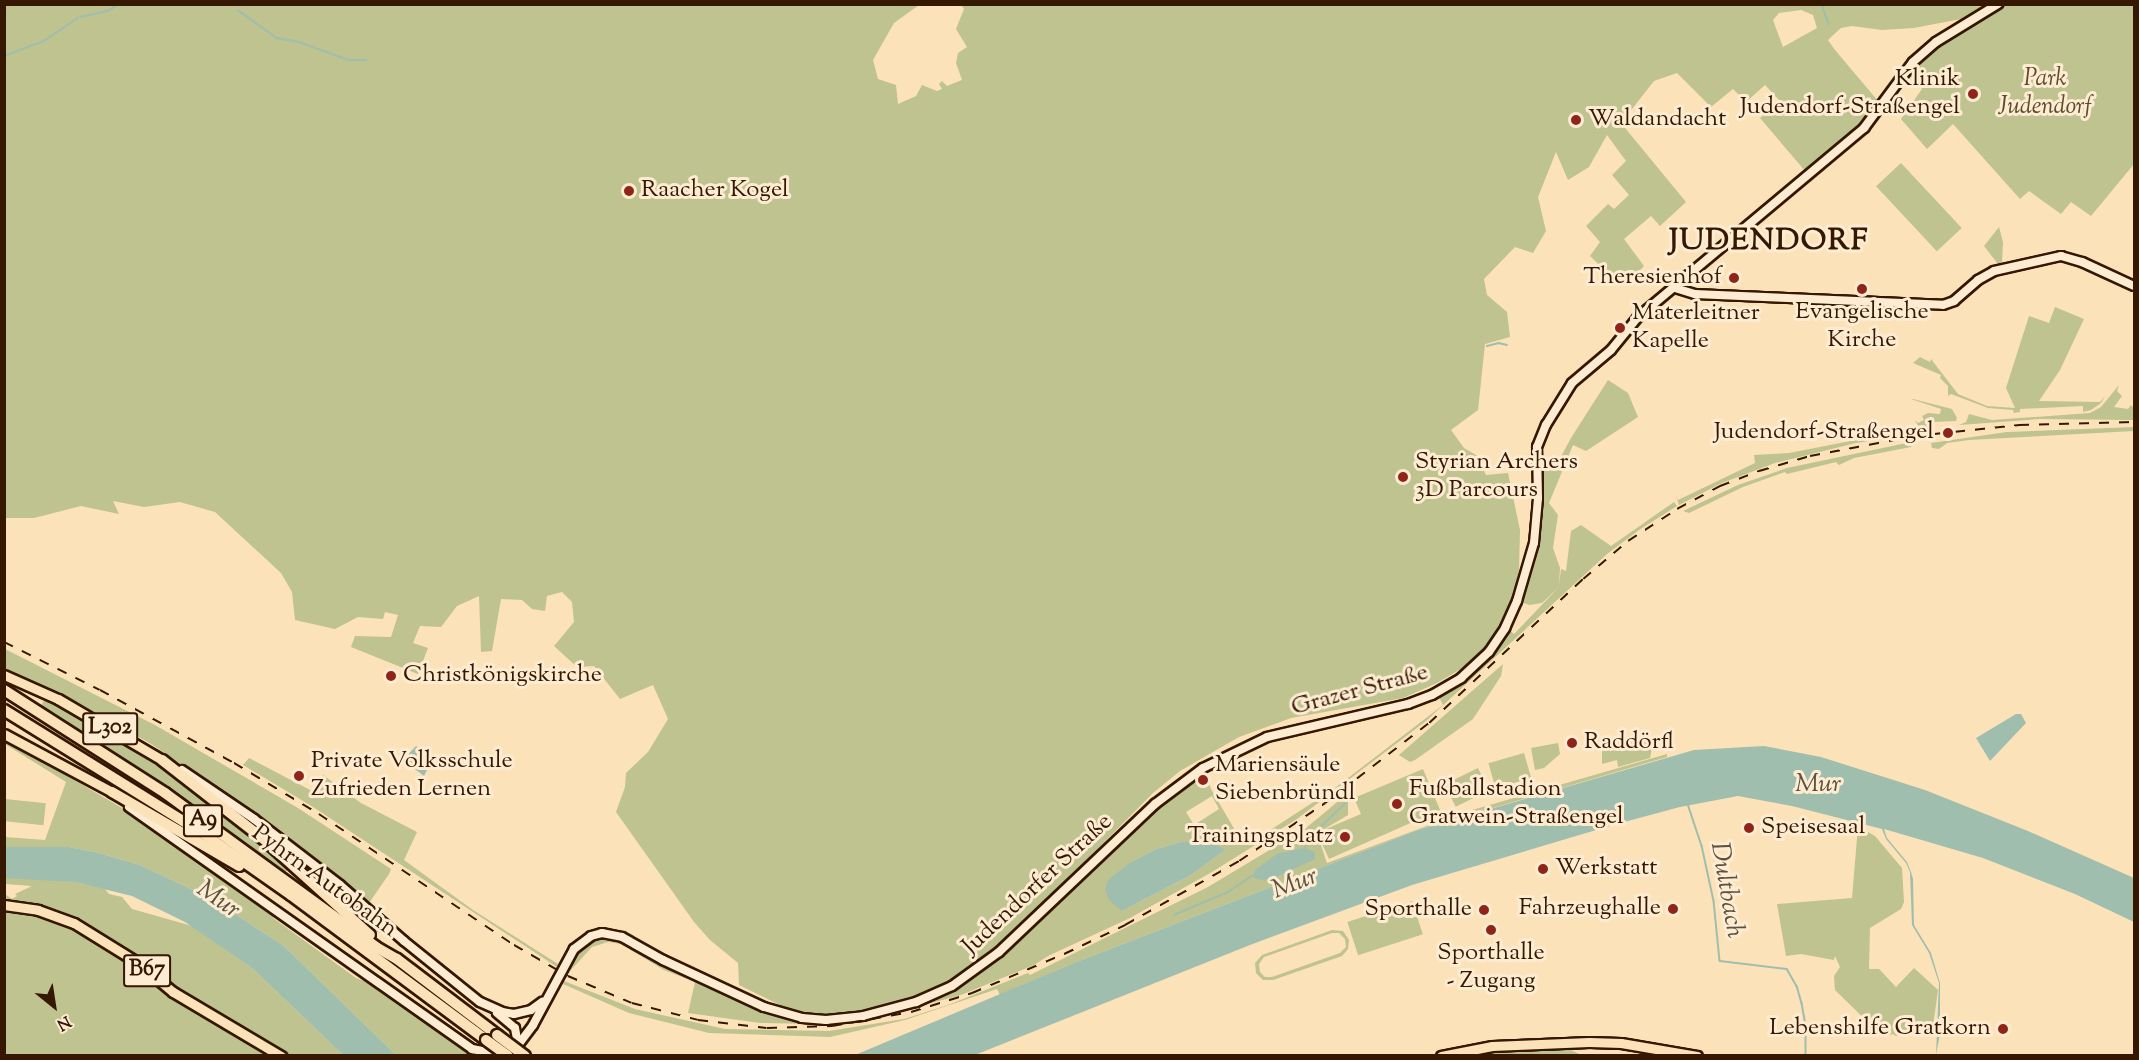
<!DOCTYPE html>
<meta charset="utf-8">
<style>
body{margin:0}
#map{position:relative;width:2139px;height:1060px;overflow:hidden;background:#fce2b8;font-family:"Sorts Mill Goudy",serif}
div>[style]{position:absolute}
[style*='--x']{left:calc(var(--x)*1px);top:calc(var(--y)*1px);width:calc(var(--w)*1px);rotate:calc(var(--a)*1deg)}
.green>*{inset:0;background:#bec38f;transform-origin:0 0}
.water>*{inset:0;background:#9fbeae}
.stream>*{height:1.5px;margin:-0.75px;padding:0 0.75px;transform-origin:0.75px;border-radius:0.75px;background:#9fbeae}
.roads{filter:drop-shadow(2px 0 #351702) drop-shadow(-2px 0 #351702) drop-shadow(0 2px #351702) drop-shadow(0 -2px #351702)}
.secondary>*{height:8px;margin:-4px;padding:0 4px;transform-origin:4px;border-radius:4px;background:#fdecd1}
.primary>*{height:9px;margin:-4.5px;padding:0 4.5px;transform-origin:4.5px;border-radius:4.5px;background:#fce2b8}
.highway>*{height:10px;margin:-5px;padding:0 5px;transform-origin:5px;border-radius:5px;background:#fce2b8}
.rail>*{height:1.5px;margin-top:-0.75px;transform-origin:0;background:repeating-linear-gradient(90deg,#351702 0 10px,transparent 0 20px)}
.bridges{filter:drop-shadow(2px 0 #351702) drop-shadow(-2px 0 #351702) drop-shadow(0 2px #351702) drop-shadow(0 -2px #351702)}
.highway-bridge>*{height:10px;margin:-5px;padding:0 5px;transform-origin:5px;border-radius:5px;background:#fce2b8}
.dots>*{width:16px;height:16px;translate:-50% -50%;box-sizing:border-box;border:3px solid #fdecd1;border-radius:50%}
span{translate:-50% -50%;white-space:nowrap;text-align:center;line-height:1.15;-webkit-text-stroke:6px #fdecd1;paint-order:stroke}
.shield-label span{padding:2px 4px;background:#fdecd1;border:2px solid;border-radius:4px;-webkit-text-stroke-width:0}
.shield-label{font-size:22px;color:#351702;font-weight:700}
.poi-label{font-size:24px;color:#351702}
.right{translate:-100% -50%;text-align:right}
.left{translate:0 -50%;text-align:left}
.park-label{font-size:24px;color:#5e4b2c;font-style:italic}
.street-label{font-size:24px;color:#351702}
.water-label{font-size:26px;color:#5a513e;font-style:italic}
.district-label{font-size:30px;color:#351702;font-weight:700;letter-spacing:1.5px}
.frame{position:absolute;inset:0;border:6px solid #351702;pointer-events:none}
.north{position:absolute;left:24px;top:976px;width:60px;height:60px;-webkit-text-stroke:4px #fdecd1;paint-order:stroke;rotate:150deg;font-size:16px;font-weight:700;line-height:24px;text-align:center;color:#351702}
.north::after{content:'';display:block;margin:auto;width:21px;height:27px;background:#351702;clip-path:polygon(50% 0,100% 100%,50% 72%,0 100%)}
</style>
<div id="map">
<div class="green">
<div style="clip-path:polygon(evenodd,5px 5px,919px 5px,894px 23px,873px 60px,878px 79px,896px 85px,898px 104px,916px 96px,922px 85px,937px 91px,942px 89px,939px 84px,942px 81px,947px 86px,962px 80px,956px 63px,958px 53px,967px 47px,956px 29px,964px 9px,961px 5px,1989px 5px,1961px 19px,1914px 28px,1882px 30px,1852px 26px,1841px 28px,1831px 37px,1828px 40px,1835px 50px,1878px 101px,1859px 126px,1806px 172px,1760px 118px,1780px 101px,1765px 85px,1746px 102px,1733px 89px,1711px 107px,1677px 73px,1654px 81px,1621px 123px,1686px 202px,1660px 226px,1651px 216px,1624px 239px,1644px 266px,1628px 283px,1607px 272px,1590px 256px,1600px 242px,1586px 226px,1608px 204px,1614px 209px,1629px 195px,1612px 175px,1626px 161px,1607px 135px,1589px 167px,1568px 180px,1556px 152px,1538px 197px,1546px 231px,1533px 253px,1515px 247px,1484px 279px,1487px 295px,1507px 312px,1510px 337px,1485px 344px,1478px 410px,1451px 430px,1464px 448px,1476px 455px,1486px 475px,1508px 473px,1520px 530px,1519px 570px,1513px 597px,1498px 632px,1471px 663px,1437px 683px,1403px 698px,1291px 718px,1239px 737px,1180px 771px,1153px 793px,1026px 921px,988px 955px,944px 985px,913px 999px,893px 1006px,835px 1016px,792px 1011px,739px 985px,738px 963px,710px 940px,694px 922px,616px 812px,625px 787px,626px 773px,648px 752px,668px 719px,653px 685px,620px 699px,594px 666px,577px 667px,554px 646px,574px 622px,572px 602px,562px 592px,547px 596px,545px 611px,532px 609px,522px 600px,501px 599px,492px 651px,481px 652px,479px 596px,457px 606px,441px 627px,420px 626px,413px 643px,428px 648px,418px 674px,351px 647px,355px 636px,391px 637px,398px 615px,385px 612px,383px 619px,358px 617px,335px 629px,295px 620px,292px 592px,281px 573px,215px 512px,180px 502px,144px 507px,113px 501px,119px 514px,81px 506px,34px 518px,5px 518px,5px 5px,1801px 10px,1813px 15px,1817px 28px,1783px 47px,1773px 20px,1779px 13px,1801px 10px)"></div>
<div style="clip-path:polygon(2006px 5px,2134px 5px,2134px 164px,2091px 216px,2071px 202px,2061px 214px,2029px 191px,2020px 199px,1953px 124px,1927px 149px,1901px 119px,1922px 89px,1909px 74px,1932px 52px)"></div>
<div style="left:1901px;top:163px;width:89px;height:34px;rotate:47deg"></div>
<div style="clip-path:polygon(1999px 227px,2003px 242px,2002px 262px,1998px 264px,1984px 246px)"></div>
<div style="clip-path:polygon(2055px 307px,2084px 319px,2060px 370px,2039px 401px,2100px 402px,2105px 396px,2101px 403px,2091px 410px,2083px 412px,2083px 406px,2020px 409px,2020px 412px,2014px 413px,2013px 410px,1988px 408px,1951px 394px,1948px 396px,1948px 386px,1940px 378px,1941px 375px,1913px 363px,1920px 357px,1930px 362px,1931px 359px,1958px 394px,1987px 406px,2015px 408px,2006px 388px,2029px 316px,2049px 323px)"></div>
<div style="clip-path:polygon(evenodd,1608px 380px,1628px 393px,1638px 417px,1586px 451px,1573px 445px,1549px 503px,1558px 515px,1553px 548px,1560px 568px,1559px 585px,1561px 569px,1566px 571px,1571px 531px,1581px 525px,1611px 546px,1674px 502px,1677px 506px,1639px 530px,1607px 554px,1426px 721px,1297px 819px,1212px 872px,1130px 918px,1048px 956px,1034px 965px,961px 995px,883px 1016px,946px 992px,980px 970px,1114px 842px,1203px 768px,1211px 789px,1236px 832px,1241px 839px,1249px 844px,1335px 788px,1443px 705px,1439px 697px,1441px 693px,1508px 629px,1514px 634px,1559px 587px,1542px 603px,1530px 605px,1520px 602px,1532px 568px,1541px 522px,1543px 502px,1539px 459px,1555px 468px,1571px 438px,1608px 380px,1212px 796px,1219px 809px,1194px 825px,1186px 812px,1212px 796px,1608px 380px,1181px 842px,1225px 850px,1191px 875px,1122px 911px,1131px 862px,1156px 849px,1181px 842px)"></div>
<div style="clip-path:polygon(2119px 385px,2117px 391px,2122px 396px,2114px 407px,2128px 409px,2131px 405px,2134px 408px,2134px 420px,2039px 419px,1959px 425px,1966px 422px,1969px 414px,1992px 420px,2090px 413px,2101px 407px)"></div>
<div style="clip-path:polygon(1911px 399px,1913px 399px,1952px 409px,1957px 418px,1956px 421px,1934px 422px,1934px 429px,1920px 431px,1915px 420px,1918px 423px,1924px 420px,1922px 416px,1928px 413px,1940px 414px,1941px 409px)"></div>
<div style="clip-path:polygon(2134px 427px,2134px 431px,1969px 440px,1947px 443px,1939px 449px,1932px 448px,1931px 443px,2007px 432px)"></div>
<div style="clip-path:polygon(1907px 430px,1912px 430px,1914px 434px,1856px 443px,1775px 463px,1722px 483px,1679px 505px,1676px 496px,1678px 500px,1755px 463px,1754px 455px,1789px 453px)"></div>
<div style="clip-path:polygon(1916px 441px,1911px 447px,1854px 458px,1839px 465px,1836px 462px,1787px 474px,1785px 472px,1743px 487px,1689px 513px,1683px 511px,1738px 485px,1787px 468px)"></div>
<div style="clip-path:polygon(5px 649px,155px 725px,298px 808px,391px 869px,389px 874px,367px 906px,231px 799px,153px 745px,66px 696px,5px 670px)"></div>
<div style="clip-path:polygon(1503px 664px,1501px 676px,1473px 719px,1415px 760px,1410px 762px,1399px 755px)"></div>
<div style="clip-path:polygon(45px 699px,141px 753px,181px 780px,228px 814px,289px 867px,285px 873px,140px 771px,40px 707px)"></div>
<div style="clip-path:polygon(1619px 735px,1653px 743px,1650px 758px,1618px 767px,1617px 760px,1602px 764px,1602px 744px,1618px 744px)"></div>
<div style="clip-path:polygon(4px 739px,122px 808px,192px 855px,275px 913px,273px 918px,356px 978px,372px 984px,378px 979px,474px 1046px,481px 1042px,498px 1055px,396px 1055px,284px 946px,212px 899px,140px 865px,99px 853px,69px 847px,5px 847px,5px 837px,45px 840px,66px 782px,5px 744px)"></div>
<div style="clip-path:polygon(1558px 743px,1560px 754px,1544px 768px,1535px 770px,1531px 748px)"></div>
<div style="left:1524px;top:753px;width:26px;height:37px;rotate:74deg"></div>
<div style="clip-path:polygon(1667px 754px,1667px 757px,1418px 830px,1079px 961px,1000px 995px,997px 989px,905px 1020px,830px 1037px,709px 1033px,629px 1013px,563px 984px,564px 981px,635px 1009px,725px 1029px,829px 1031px,904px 1019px,948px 1005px,1028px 973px,1030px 975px,1208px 887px,1306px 828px,1348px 793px,1348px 815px,1321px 831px,1361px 814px,1354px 798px,1423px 769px,1440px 810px,1329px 859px,1317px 833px,1327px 863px,1462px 813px)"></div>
<div style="clip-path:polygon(249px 758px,312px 791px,323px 775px,361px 803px,417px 832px,404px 860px,473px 910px,558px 964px,557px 967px,313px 807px,243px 765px)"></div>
<div style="left:1478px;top:768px;width:25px;height:37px;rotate:64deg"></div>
<div style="left:5px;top:799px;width:41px;height:22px;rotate:6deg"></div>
<div style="clip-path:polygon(237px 810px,328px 879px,392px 934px,391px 938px,365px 926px,235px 812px)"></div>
<div style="clip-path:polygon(1858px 826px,1875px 836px,1902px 868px,1904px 902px,1901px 909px,1870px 928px,1869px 969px,1879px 969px,1896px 987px,1914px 968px,1938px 990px,1933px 1026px,1896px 1036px,1893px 1034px,1883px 1037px,1835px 990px,1834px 976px,1840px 967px,1835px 956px,1834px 960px,1801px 954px,1786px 956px,1777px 904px,1852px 898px)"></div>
<div style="clip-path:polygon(27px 877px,75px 882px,105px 889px,109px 894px,122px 897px,132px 909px,192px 926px,252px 968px,343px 1055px,289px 1055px,176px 989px,96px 931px,55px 913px,105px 946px,106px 950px,132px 967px,169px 997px,269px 1055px,5px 1055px,5px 894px,12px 899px,17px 896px,15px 894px,32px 886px,5px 884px,4px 878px)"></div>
<div style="left:1412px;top:901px;width:35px;height:68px;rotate:72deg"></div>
<div style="clip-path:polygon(evenodd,1332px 930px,1343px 931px,1349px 940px,1348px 949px,1342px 956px,1273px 980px,1263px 980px,1256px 973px,1255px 963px,1262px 955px,1332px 930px,1332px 933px,1339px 933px,1345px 939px,1346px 947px,1340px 953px,1272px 977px,1265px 977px,1260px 972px,1259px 964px,1264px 957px,1332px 933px)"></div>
<div style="clip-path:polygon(611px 938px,646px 955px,664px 967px,671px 967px,761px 1009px,816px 1024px,760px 1023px,688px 1013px,695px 982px,664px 970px,621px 944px,608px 942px,592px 947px,570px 971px,567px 970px,574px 956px,588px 944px,599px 939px)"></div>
<div style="clip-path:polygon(1567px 1048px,1581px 1055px,1460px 1056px,1490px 1051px)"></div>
</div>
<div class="water">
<div style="clip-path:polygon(2016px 714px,2021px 714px,2026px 723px,1990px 761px,1976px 738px)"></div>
<div style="clip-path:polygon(416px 746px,433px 758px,424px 776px,403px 760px)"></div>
<div style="clip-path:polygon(1764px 746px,1821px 757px,1925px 790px,2028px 831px,2134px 878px,2134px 922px,2075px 894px,1983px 858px,1884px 829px,1887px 838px,1907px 862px,1911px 872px,1913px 879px,1914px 925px,1931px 953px,1940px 983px,1940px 1034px,1936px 1055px,1939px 983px,1929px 953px,1912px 925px,1910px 872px,1906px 863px,1886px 839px,1882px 829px,1792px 806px,1738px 796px,1680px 807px,1613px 825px,1412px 885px,1250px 945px,975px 1055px,855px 1055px,1079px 961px,1418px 830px,1694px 750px)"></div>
<div style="clip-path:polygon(1210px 841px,1225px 850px,1191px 875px,1122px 911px,1109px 900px,1105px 890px,1108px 880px,1131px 862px,1156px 849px,1181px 842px)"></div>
<div style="clip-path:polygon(4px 847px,69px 847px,99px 853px,140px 865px,212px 899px,284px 946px,396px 1055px,343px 1055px,252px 968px,185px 922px,132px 896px,75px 882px,5px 878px)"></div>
<div style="clip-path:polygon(1304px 848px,1315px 852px,1315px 859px,1272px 879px,1261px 880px,1253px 877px,1255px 870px,1277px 854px)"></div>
</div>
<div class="stream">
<div style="--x:1822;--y:4;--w:21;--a:71"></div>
<div style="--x:238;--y:10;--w:48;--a:35.7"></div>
<div style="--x:277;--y:38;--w:22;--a:10"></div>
<div style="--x:299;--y:42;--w:53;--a:19.8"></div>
<div style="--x:349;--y:60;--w:17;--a:0"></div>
<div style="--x:81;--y:17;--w:28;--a:-13"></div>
<div style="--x:108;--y:11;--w:13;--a:-32"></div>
<div style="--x:4;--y:56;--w:43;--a:-20.6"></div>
<div style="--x:44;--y:41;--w:41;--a:-34.1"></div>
<div style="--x:1487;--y:346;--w:12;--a:-14"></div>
<div style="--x:1499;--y:343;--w:8;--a:14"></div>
<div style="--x:1688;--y:804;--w:44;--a:71.6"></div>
<div style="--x:1702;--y:846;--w:56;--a:77.7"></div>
<div style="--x:1714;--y:901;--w:60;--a:84.3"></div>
<div style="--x:1720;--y:961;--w:67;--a:6.8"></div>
<div style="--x:1787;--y:969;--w:20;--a:60"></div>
<div style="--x:1797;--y:986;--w:18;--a:74"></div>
<div style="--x:1802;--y:1003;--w:22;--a:80"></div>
<div style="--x:1806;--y:1025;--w:31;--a:90"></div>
<div style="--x:1304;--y:849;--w:24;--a:-55"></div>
<div style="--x:1318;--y:829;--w:37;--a:-43"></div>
<div style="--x:1174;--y:915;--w:59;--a:-23.1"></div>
<div style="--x:1228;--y:892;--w:29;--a:-34"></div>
</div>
<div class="roads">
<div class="secondary">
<div style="--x:1675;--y:288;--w:21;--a:17"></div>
<div style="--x:1695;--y:294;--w:248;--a:2.5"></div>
<div style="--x:1943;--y:305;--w:12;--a:-20"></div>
<div style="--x:1954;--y:301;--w:32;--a:-41"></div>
<div style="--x:1978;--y:280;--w:18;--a:-29"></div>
<div style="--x:1994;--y:271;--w:69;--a:-12.6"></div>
<div style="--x:2061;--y:256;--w:22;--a:16"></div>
<div style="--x:2082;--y:262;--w:57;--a:24.8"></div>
<div style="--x:182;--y:770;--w:87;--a:34.2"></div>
<div style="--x:254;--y:819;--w:108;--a:37.5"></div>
<div style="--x:340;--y:885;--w:85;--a:41.2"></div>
<div style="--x:404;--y:941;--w:97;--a:38.8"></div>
<div style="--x:480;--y:1002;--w:24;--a:24"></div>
<div style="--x:502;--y:1012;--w:12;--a:9"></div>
<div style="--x:514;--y:1014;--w:17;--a:-13"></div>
<div style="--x:531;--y:1010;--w:14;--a:-36"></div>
<div style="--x:129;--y:807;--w:420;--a:35.2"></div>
<div style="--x:472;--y:1049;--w:25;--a:11"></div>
<div style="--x:497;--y:1013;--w:23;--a:40"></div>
<div style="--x:515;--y:1028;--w:17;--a:80"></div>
<div style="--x:518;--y:1045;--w:25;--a:-53"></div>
<div style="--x:533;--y:1025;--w:86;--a:-61.7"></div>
<div style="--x:574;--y:949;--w:21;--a:-37"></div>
<div style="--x:591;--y:936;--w:11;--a:-15"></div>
<div style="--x:602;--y:933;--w:20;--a:11"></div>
<div style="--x:622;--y:937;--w:47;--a:29.3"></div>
<div style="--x:663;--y:960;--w:111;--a:25"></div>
<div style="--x:764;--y:1007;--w:40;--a:16"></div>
<div style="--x:802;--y:1018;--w:24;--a:5"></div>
<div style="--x:826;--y:1020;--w:37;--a:-6"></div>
<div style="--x:863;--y:1016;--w:55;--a:-14.8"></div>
<div style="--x:916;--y:1002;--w:39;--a:-24"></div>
<div style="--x:952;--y:986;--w:58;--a:-35.9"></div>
<div style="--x:999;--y:952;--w:215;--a:-43.5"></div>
<div style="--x:1155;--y:804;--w:60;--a:-36.9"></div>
<div style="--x:1203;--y:768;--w:71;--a:-25.8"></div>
<div style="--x:1267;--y:737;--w:145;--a:-13.2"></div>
<div style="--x:1408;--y:704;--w:26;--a:-21"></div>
<div style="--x:1432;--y:695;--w:34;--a:-30"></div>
<div style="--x:1461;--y:678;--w:38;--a:-43"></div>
<div style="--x:1489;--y:652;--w:29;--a:-56"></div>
<div style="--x:1505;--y:628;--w:30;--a:-66"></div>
<div style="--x:1517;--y:601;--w:60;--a:-73.7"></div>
<div style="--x:1534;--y:543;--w:45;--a:-84.9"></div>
<div style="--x:1538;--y:498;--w:51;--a:-91.1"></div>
<div style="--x:1537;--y:447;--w:24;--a:-68"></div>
<div style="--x:1546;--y:425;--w:49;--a:-58.2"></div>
<div style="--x:1572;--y:383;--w:51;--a:-40.2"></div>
<div style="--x:1611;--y:350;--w:43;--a:-50.7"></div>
<div style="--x:1638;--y:317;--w:295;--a:-39.9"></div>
<div style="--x:1864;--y:128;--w:82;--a:-53.4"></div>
<div style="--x:1913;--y:62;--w:30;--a:-41"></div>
<div style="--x:1936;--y:42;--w:73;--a:-31.5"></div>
</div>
<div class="primary">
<div style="--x:4;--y:675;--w:59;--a:24"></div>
<div style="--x:58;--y:699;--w:121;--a:30.4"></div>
<div style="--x:4;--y:734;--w:123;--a:28.2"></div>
<div style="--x:4;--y:905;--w:34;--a:8"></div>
<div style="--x:38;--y:910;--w:38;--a:20"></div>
<div style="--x:74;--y:923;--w:74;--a:31.8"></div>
<div style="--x:137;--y:962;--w:47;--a:39.8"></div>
<div style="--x:173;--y:992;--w:126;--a:30.7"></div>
<div style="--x:1441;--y:1056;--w:52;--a:-11.1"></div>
<div style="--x:1492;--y:1046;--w:97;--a:-2.4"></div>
<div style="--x:1589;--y:1042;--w:32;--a:2"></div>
<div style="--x:1621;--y:1043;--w:77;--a:9.7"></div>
</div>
<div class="highway">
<div style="--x:4;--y:690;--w:191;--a:32.6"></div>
<div style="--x:165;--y:793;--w:261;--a:36.1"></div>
<div style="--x:376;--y:947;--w:24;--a:30"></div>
<div style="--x:397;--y:959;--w:126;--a:37.2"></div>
<div style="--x:4;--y:710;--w:235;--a:31.8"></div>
<div style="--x:204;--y:834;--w:106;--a:35"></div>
<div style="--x:291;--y:895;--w:243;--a:36.6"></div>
<div style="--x:162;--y:760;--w:132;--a:37.9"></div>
<div style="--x:266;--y:841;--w:140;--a:42.1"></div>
<div style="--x:112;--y:792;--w:147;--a:30.2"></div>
</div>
</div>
<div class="rail">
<div style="--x:4;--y:642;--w:107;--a:26.6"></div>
<div style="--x:100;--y:690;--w:153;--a:28.6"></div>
<div style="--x:234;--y:763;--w:99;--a:31"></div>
<div style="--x:319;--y:814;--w:235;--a:33.9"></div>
<div style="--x:514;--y:945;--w:62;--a:29.9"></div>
<div style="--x:568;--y:976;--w:69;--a:22.9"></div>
<div style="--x:632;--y:1003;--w:68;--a:14.4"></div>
<div style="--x:698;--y:1020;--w:69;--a:6.6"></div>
<div style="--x:767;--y:1028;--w:65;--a:-1.8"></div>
<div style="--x:832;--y:1026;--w:80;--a:-10"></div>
<div style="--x:911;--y:1012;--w:64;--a:-17.3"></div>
<div style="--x:972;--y:993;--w:100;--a:-23"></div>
<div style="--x:1064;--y:954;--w:68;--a:-25.4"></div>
<div style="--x:1125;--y:925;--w:131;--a:-29.3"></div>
<div style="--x:1239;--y:861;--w:104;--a:-34"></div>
<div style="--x:1325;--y:803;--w:131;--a:-37.6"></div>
<div style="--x:1429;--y:723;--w:211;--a:-43.1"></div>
<div style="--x:1583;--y:579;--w:59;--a:-40.2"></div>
<div style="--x:1628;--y:541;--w:59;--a:-33.1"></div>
<div style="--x:1677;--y:509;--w:49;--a:-28.1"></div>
<div style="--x:1720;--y:486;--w:42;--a:-21"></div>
<div style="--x:1759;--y:471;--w:53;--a:-16.4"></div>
<div style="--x:1810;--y:456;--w:107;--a:-10.8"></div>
<div style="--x:1915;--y:436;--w:105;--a:-6"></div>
<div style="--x:2019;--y:425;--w:115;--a:-1.5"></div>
</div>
<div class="bridges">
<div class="highway-bridge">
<div style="--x:497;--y:1035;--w:35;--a:37"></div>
<div style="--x:486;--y:1040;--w:27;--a:36"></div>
</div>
</div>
<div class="dots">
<div style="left:1973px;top:94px;background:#8f2418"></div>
<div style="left:1576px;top:120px;background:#8f2418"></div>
<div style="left:629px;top:191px;background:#8f2418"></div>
<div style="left:1734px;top:278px;background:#8f2418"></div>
<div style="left:1862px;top:289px;background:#8f2418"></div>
<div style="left:1620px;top:328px;background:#8f2418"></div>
<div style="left:1948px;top:433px;background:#8f2418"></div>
<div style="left:1403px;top:477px;background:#8f2418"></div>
<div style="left:391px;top:676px;background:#8f2418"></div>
<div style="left:1572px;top:743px;background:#8f2418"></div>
<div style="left:299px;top:776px;background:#8f2418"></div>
<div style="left:1203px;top:780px;background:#8f2418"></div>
<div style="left:1397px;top:804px;background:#8f2418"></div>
<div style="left:1749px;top:828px;background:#8f2418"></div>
<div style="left:1345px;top:837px;background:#8f2418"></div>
<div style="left:1543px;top:869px;background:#8f2418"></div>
<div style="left:1673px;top:909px;background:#8f2418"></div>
<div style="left:1484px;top:910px;background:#8f2418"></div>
<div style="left:1491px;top:930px;background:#8f2418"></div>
<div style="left:2003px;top:1029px;background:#8f2418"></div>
</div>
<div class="shield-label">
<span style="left:110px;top:729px">L302</span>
<span style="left:203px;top:821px">A9</span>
<span style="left:147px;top:971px">B67</span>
</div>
<div class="poi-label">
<span class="right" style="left:1960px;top:94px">Klinik<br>Judendorf-Straßengel</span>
<span class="left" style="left:1588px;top:120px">Waldandacht</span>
<span class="left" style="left:641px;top:191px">Raacher Kogel</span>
<span class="right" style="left:1722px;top:278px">Theresienhof</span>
<span style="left:1862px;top:327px">Evangelische<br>Kirche</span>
<span class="left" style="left:1632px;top:328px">Materleitner<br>Kapelle</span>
<span class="right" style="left:1934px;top:433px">Judendorf-Straßengel</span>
<span class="left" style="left:1415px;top:477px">Styrian Archers<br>3D Parcours</span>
<span class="left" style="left:403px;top:676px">Christkönigskirche</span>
<span class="left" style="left:1584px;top:743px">Raddörfl</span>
<span class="left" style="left:311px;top:776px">Private Volksschule<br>Zufrieden Lernen</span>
<span class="left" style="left:1215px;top:780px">Mariensäule<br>Siebenbründl</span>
<span class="left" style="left:1409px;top:804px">Fußballstadion<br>Gratwein-Straßengel</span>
<span class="left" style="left:1761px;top:828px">Speisesaal</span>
<span class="right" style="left:1333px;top:837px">Trainingsplatz</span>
<span class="left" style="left:1555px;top:869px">Werkstatt</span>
<span class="right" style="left:1661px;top:909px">Fahrzeughalle</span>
<span class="right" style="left:1472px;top:910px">Sporthalle</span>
<span style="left:1491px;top:968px">Sporthalle<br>- Zugang</span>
<span class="right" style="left:1991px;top:1029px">Lebenshilfe Gratkorn</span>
</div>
<div class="park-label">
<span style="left:2045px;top:94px">Park<br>Judendorf</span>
</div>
<div class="street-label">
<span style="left:1360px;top:691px;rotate:-15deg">Grazer Straße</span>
<span style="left:324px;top:882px;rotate:36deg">Pyhrn Autobahn</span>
<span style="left:1038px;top:885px;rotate:-43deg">Judendorfer Straße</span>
</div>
<div class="water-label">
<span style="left:1818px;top:785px">Mur</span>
<span style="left:1295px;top:884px;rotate:-21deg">Mur</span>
<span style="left:1726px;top:890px;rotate:80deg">Dultbach</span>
<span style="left:218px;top:900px;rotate:35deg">Mur</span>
</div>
<div class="district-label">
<span style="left:1769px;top:242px">JUDENDORF</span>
</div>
<div class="frame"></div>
<div class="north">N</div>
</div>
